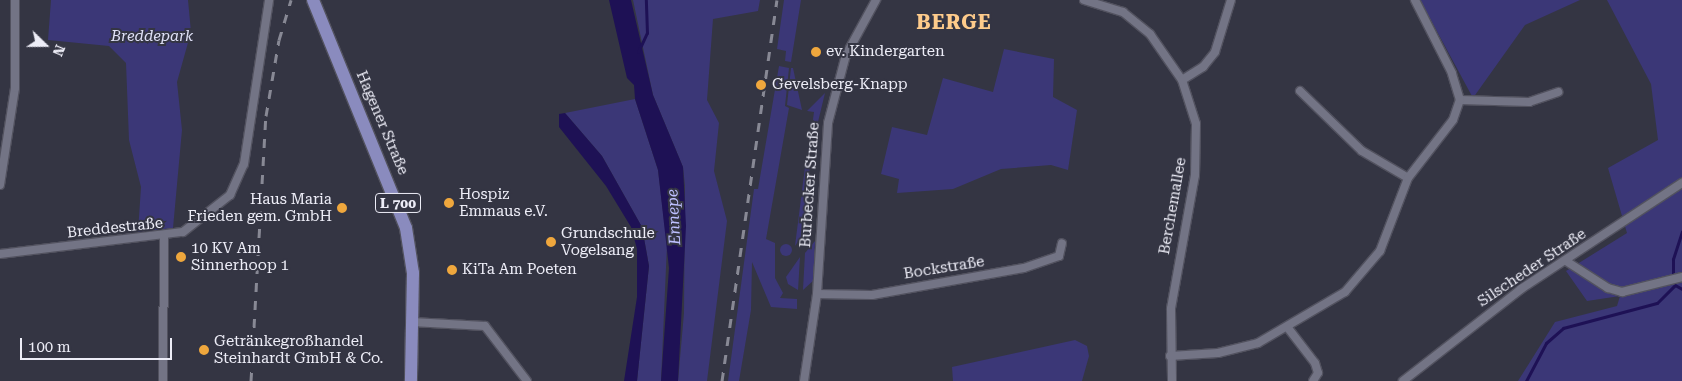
<!DOCTYPE html>
<meta charset="utf-8">
<style>
body{margin:0}
#map{position:relative;width:1682px;height:381px;overflow:hidden;background:#343543;font-family:"Roboto Serif",serif}
div>[style]{position:absolute}
[style*='--x']{left:calc(var(--x)*1px);top:calc(var(--y)*1px);width:calc(var(--w)*1px);rotate:calc(var(--a)*1deg)}
.green>*{inset:0;background:#3b3777}
.round{border-radius:50%}
.water>*{inset:0;background:#1e1155}
.stream>*{height:3px;margin:-1.5px;padding:0 1.5px;transform-origin:1.5px;border-radius:1.5px;background:#1e1155}
.roads{filter:drop-shadow(1px 0 #52525f) drop-shadow(-1px 0 #52525f) drop-shadow(0 1px #52525f) drop-shadow(0 -1px #52525f)}
.minor>*{height:8px;margin:-4px;padding:0 4px;transform-origin:4px;border-radius:4px;background:#737485}
.primary>*{height:12px;margin:-6px;padding:0 6px;transform-origin:6px;border-radius:6px;background:#8a8bbe}
.rail>*{height:3px;margin-top:-1.5px;transform-origin:0;background:repeating-linear-gradient(90deg,#888995 0 9px,transparent 0 18px)}
.dots>*{width:14px;height:14px;translate:-50% -50%;box-sizing:border-box;border:2px solid #343543;border-radius:50%}
span{translate:-50% -50%;white-space:nowrap;text-align:center;line-height:1.15;-webkit-text-stroke:4px #343543;paint-order:stroke}
.shield-label span{padding:1px 4px;background:#343543;border:1px solid;border-radius:4px;-webkit-text-stroke-width:0}
.shield-label{font-size:14px;color:#ededf7;font-weight:700}
.park-label{font-size:15px;color:#dfe0f6;font-style:italic}
.poi-label{font-size:15px;color:#ededf7}
.left{translate:0 -50%;text-align:left}
.right{translate:-100% -50%;text-align:right}
.street-label{font-size:15px;color:#ededf7}
.water-label{font-size:16px;color:#bdbffe;font-style:italic}
.district-label{font-size:20px;color:#fecb8b;font-weight:700;letter-spacing:1px}
.north{position:absolute;left:20px;top:20px;width:50px;height:50px;-webkit-text-stroke:4px #343543;paint-order:stroke;rotate:112deg;font-size:14px;font-weight:700;line-height:20px;text-align:center;color:#ededf7}
.north::after{content:'';display:block;margin:auto;width:18px;height:22px;background:#ededf7;clip-path:polygon(50% 0,100% 100%,50% 72%,0 100%)}
.scale{position:absolute;left:20px;top:338px;width:152px;height:22px;box-sizing:border-box;border:2px solid #ededf7;border-top:0;padding-left:6px;font-size:15px;line-height:18px;white-space:nowrap;color:#ededf7;-webkit-text-stroke:4px #343543;paint-order:stroke}
</style>
<div id="map">
<div class="green">
<div style="clip-path:polygon(51px 0,188px 0,191px 32px,177px 82px,182px 130px,173px 228px,138px 232px,141px 187px,129px 140px,126px 63px,109px 46px,48px 40px)"></div>
<div style="clip-path:polygon(633px 0,760px 0,758px 11px,713px 19px,707px 100px,719px 123px,714px 171px,727px 221px,707px 381px,678px 381px,684px 313px,685px 186px,683px 167px,653px 95px)"></div>
<div style="clip-path:polygon(784px 0,801px 0,791px 62px,785px 61px,786px 51px,777px 49px)"></div>
<div style="clip-path:polygon(1420px 0,1580px 0,1525px 25px,1473px 98px)"></div>
<div style="clip-path:polygon(1607px 0,1682px 0,1682px 381px,1518px 381px,1555px 322px,1617px 306px,1620px 296px,1587px 301px,1566px 271px,1627px 233px,1608px 168px,1658px 140px,1651px 84px)"></div>
<div style="clip-path:polygon(1004px 49px,1054px 59px,1053px 97px,1077px 110px,1068px 170px,1051px 165px,1001px 169px,953px 189px,897px 193px,899px 179px,881px 174px,892px 127px,927px 135px,943px 78px,993px 92px)"></div>
<div style="clip-path:polygon(779px 66px,789px 68px,785px 106px,789px 108px,766px 239px,775px 243px,775px 278px,783px 293px,780px 298px,797px 299px,797px 309px,771px 307px,752px 262px,751px 310px,739px 381px,728px 381px,754px 189px,758px 189px)"></div>
<div style="clip-path:polygon(791px 68px,793px 68px,802px 110px,787px 105px)"></div>
<div style="clip-path:polygon(825px 93px,810px 155px,808px 156px,814px 112px,807px 111px)"></div>
<div style="clip-path:polygon(635px 99px,658px 170px,667px 245px,661px 381px,637px 381px,649px 266px,642px 227px,602px 156px,565px 113px)"></div>
<div style="clip-path:polygon(806px 159px,810px 161px,806px 229px,795px 246px)"></div>
<div style="clip-path:polygon(815px 241px,814px 280px,803px 290px,805px 253px)"></div>
<div class="round" style="left:780px;top:244px;width:12px;height:12px"></div>
<div style="clip-path:polygon(800px 257px,798px 290px,788px 284px,786px 277px)"></div>
<div style="clip-path:polygon(1075px 340px,1087px 346px,1089px 356px,1082px 381px,953px 381px,952px 367px)"></div>
</div>
<div class="water">
<div style="clip-path:polygon(609px 0,631px 0,653px 95px,683px 167px,686px 226px,678px 381px,661px 381px,669px 268px,658px 170px,635px 99px,634px 85px,627px 78px)"></div>
<div style="clip-path:polygon(565px 113px,602px 156px,642px 227px,649px 266px,637px 381px,624px 381px,637px 297px,637px 249px,631px 227px,606px 186px,559px 127px,559px 114px)"></div>
</div>
<div class="stream">
<div style="--x:638;--y:52;--w:21;--a:-65"></div>
<div style="--x:647;--y:33;--w:33;--a:-92"></div>
<div style="--x:1673;--y:275;--w:16;--a:-90"></div>
<div style="--x:1673;--y:259;--w:29;--a:-72"></div>
<div style="--x:1526;--y:381;--w:43;--a:-62.2"></div>
<div style="--x:1546;--y:343;--w:23;--a:-41"></div>
<div style="--x:1563;--y:328;--w:97;--a:-14.9"></div>
<div style="--x:1657;--y:303;--w:25;--a:-45"></div>
<div style="--x:1675;--y:285;--w:8;--a:30"></div>
</div>
<div class="roads">
<div class="minor">
<div style="--x:1084;--y:0;--w:41;--a:17.1"></div>
<div style="--x:1123;--y:12;--w:35;--a:39"></div>
<div style="--x:1150;--y:34;--w:56;--a:55.2"></div>
<div style="--x:1182;--y:80;--w:46;--a:72.3"></div>
<div style="--x:1196;--y:124;--w:51;--a:91.1"></div>
<div style="--x:1195;--y:175;--w:136;--a:100.2"></div>
<div style="--x:1171;--y:309;--w:72;--a:89.2"></div>
<div style="--x:1182;--y:80;--w:25;--a:-32"></div>
<div style="--x:1203;--y:67;--w:19;--a:-51"></div>
<div style="--x:1215;--y:52;--w:54;--a:-72.9"></div>
<div style="--x:1300;--y:91;--w:86;--a:44.1"></div>
<div style="--x:1362;--y:151;--w:53;--a:30.4"></div>
<div style="--x:1460;--y:100;--w:69;--a:1.7"></div>
<div style="--x:1529;--y:102;--w:31;--a:-19"></div>
<div style="--x:0;--y:185;--w:98;--a:-81.2"></div>
<div style="--x:15;--y:88;--w:88;--a:-90"></div>
<div style="--x:0;--y:254;--w:184;--a:-6.9"></div>
<div style="--x:183;--y:232;--w:60;--a:-38.2"></div>
<div style="--x:230;--y:195;--w:34;--a:-66"></div>
<div style="--x:244;--y:164;--w:166;--a:-81.3"></div>
<div style="--x:1566;--y:261;--w:50;--a:32.7"></div>
<div style="--x:1608;--y:288;--w:15;--a:16"></div>
<div style="--x:1622;--y:292;--w:62;--a:-14"></div>
<div style="--x:817;--y:294;--w:55;--a:1"></div>
<div style="--x:872;--y:295;--w:154;--a:-10.1"></div>
<div style="--x:1024;--y:268;--w:37;--a:-19"></div>
<div style="--x:1059;--y:256;--w:13;--a:-77"></div>
<div style="--x:412;--y:322;--w:73;--a:3.1"></div>
<div style="--x:485;--y:326;--w:69;--a:52.6"></div>
<div style="--x:1288;--y:328;--w:44;--a:52.4"></div>
<div style="--x:1315;--y:363;--w:10;--a:73"></div>
<div style="--x:1318;--y:373;--w:9;--a:122"></div>
<div style="--x:1170;--y:356;--w:48;--a:-3.6"></div>
<div style="--x:1218;--y:353;--w:41;--a:-14"></div>
<div style="--x:1258;--y:343;--w:101;--a:-30.4"></div>
<div style="--x:1345;--y:292;--w:54;--a:-49.5"></div>
<div style="--x:1380;--y:251;--w:78;--a:-69"></div>
<div style="--x:1408;--y:178;--w:73;--a:-52.2"></div>
<div style="--x:1453;--y:120;--w:21;--a:-71"></div>
<div style="--x:1460;--y:100;--w:28;--a:-107"></div>
<div style="--x:1452;--y:73;--w:82;--a:-116.9"></div>
<div style="--x:163;--y:381;--w:144;--a:-89.6"></div>
<div style="--x:804;--y:381;--w:88;--a:-81.5"></div>
<div style="--x:817;--y:294;--w:171;--a:-86.3"></div>
<div style="--x:828;--y:123;--w:70;--a:-75.2"></div>
<div style="--x:846;--y:55;--w:63;--a:-61.4"></div>
<div style="--x:1403;--y:381;--w:150;--a:-37.9"></div>
<div style="--x:1521;--y:289;--w:193;--a:-33.4"></div>
</div>
<div class="primary">
<div style="--x:313;--y:0;--w:246;--a:67.8"></div>
<div style="--x:406;--y:228;--w:46;--a:81.2"></div>
<div style="--x:413;--y:273;--w:108;--a:91.1"></div>
</div>
</div>
<div class="rail">
<div style="--x:251;--y:381;--w:265;--a:-86.8"></div>
<div style="--x:266;--y:116;--w:77;--a:-80.3"></div>
<div style="--x:279;--y:40;--w:42;--a:-73.3"></div>
<div style="--x:722;--y:381;--w:385;--a:-81.8"></div>
</div>
<div class="dots">
<div style="left:816px;top:52px;background:#efa73d"></div>
<div style="left:761px;top:85px;background:#efa73d"></div>
<div style="left:449px;top:203px;background:#efa73d"></div>
<div style="left:342px;top:208px;background:#efa73d"></div>
<div style="left:551px;top:242px;background:#efa73d"></div>
<div style="left:181px;top:257px;background:#efa73d"></div>
<div style="left:452px;top:270px;background:#efa73d"></div>
<div style="left:204px;top:350px;background:#efa73d"></div>
</div>
<div class="shield-label">
<span style="left:398px;top:203px">L 700</span>
</div>
<div class="park-label">
<span style="left:152px;top:37px">Breddepark</span>
</div>
<div class="poi-label">
<span class="left" style="left:826px;top:52px">ev. Kindergarten</span>
<span class="left" style="left:772px;top:85px">Gevelsberg-Knapp</span>
<span class="left" style="left:459px;top:203px">Hospiz<br>Emmaus e.V.</span>
<span class="right" style="left:332px;top:208px">Haus Maria<br>Frieden gem. GmbH</span>
<span class="left" style="left:561px;top:242px">Grundschule<br>Vogelsang</span>
<span class="left" style="left:191px;top:257px">10 KV Am<br>Sinnerhoop 1</span>
<span class="left" style="left:462px;top:270px">KiTa Am Poeten</span>
<span class="left" style="left:214px;top:350px">Getränkegroßhandel<br>Steinhardt GmbH &amp; Co.</span>
</div>
<div class="street-label">
<span style="left:382px;top:123px;rotate:67deg">Hagener Straße</span>
<span style="left:810px;top:185px;rotate:-86deg">Burbecker Straße</span>
<span style="left:1173px;top:206px;rotate:-80deg">Berchemallee</span>
<span style="left:115px;top:228px;rotate:-6deg">Breddestraße</span>
<span style="left:944px;top:268px;rotate:-9deg">Bockstraße</span>
<span style="left:1532px;top:268px;rotate:-34deg">Silscheder Straße</span>
</div>
<div class="water-label">
<span style="left:674px;top:217px;rotate:-93deg">Ennepe</span>
</div>
<div class="district-label">
<span style="left:954px;top:22px">BERGE</span>
</div>
<div class="north">N</div>
<div class="scale">100 m</div>
</div>
